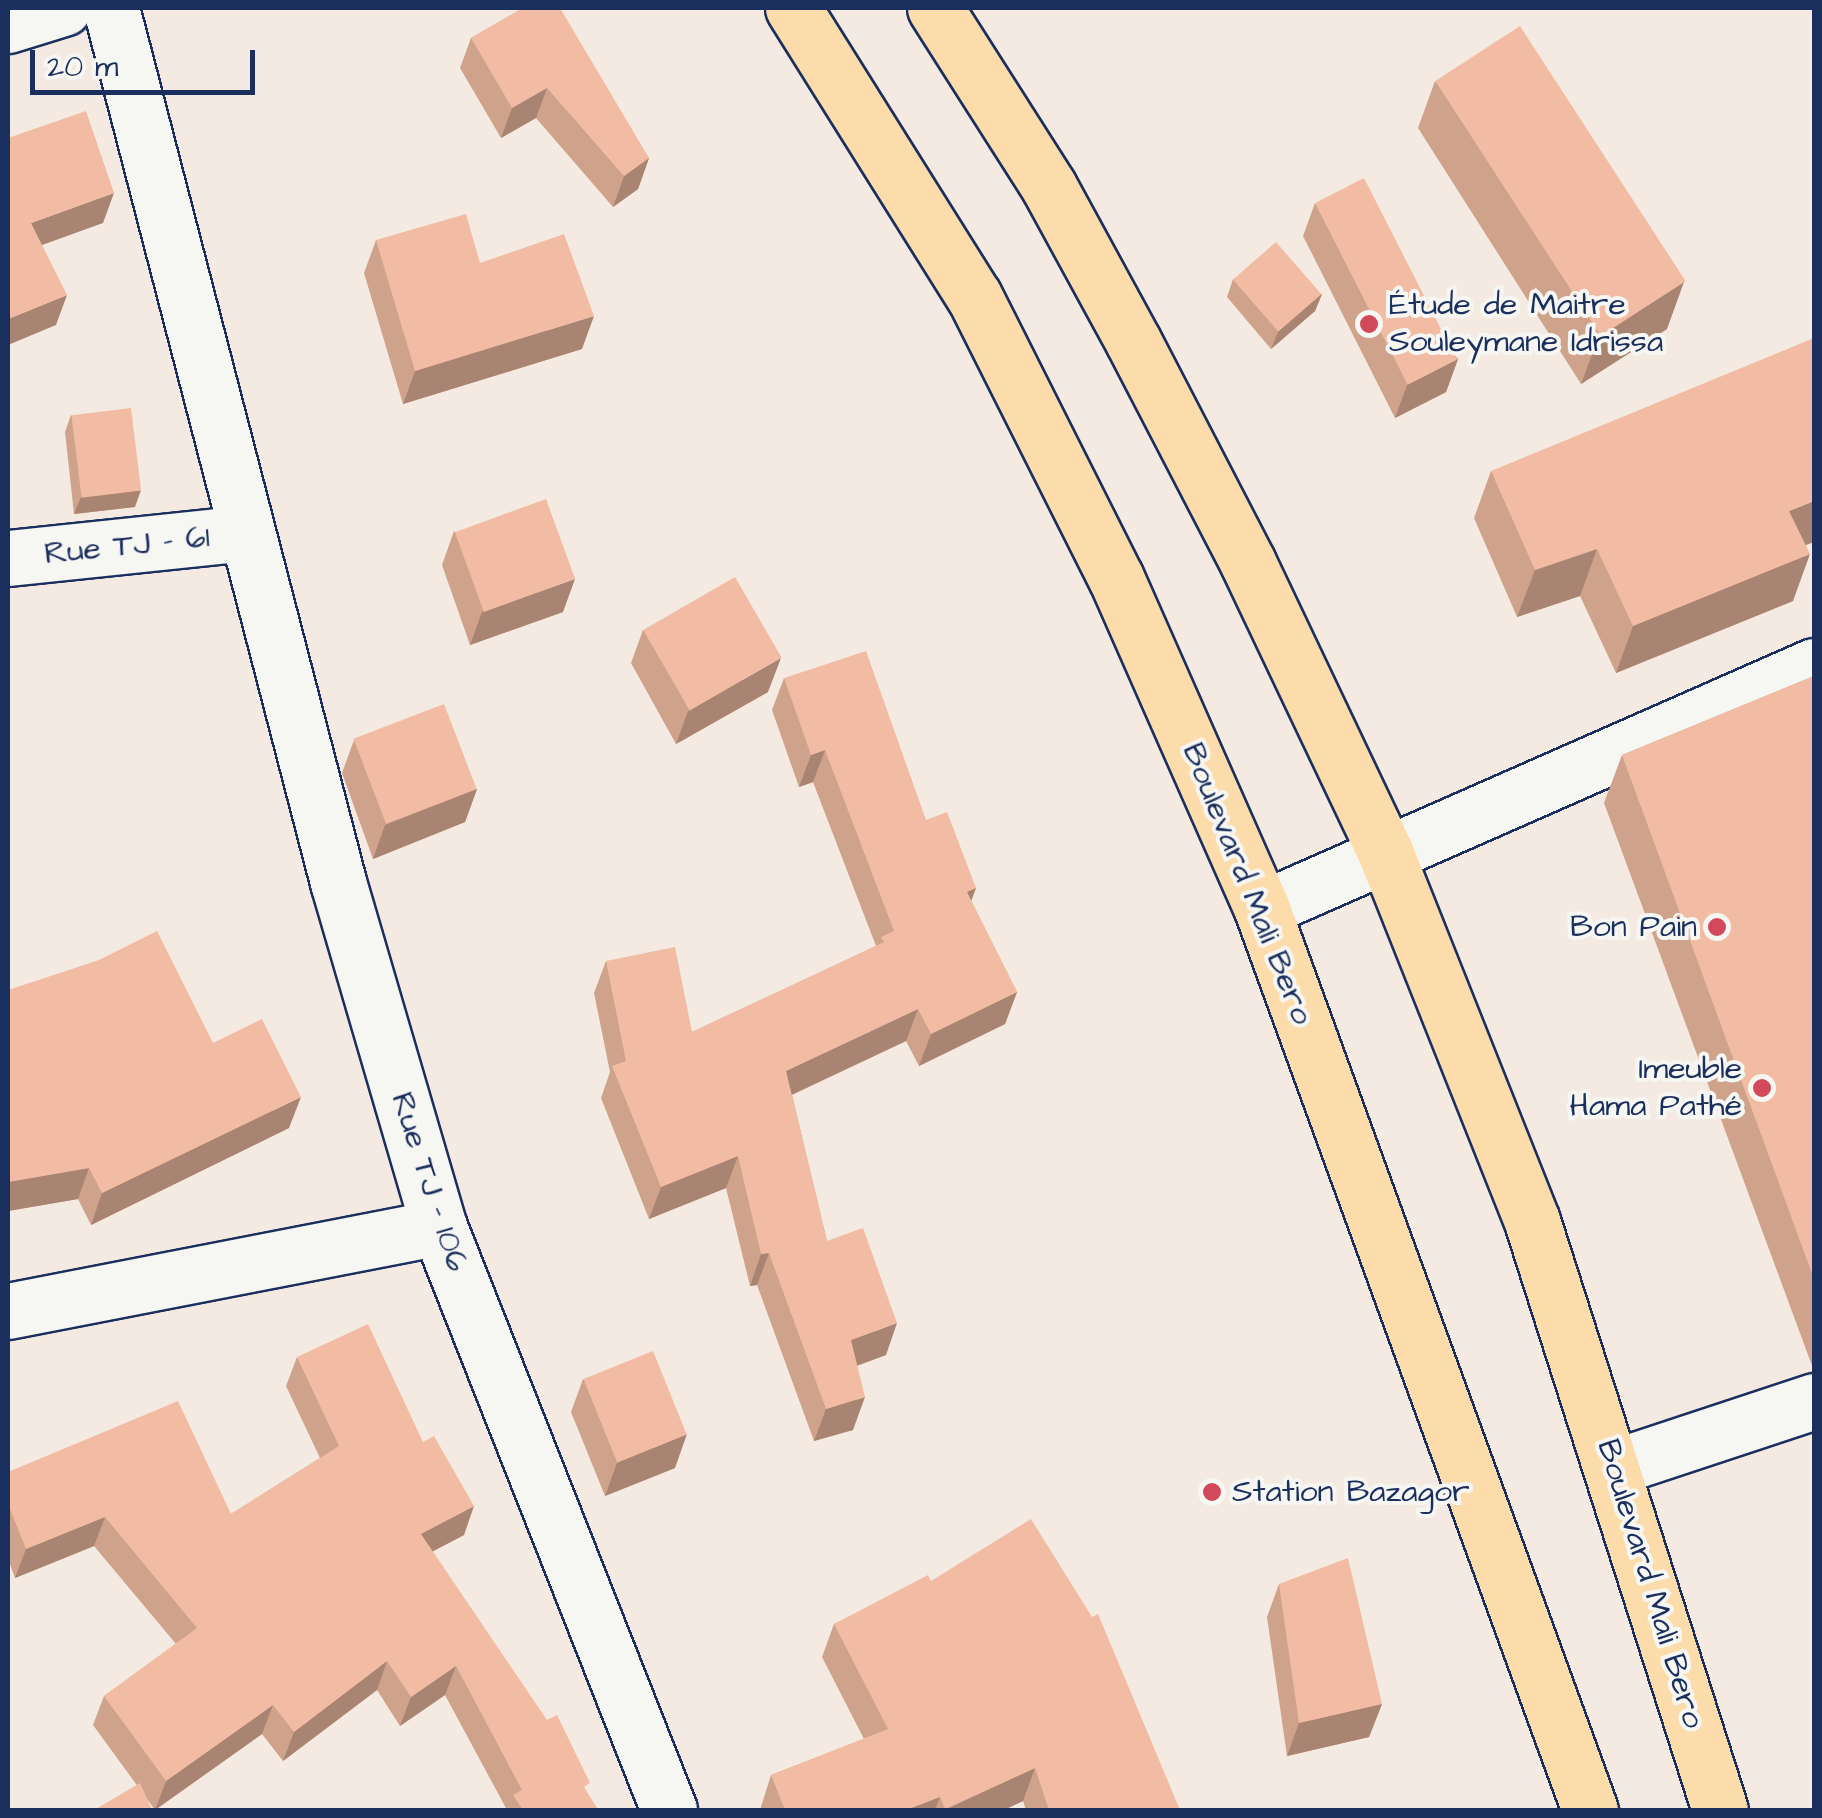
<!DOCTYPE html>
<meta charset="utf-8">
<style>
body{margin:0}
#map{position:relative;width:1822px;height:1818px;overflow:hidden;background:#f5eae2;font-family:"Architects Daughter",sans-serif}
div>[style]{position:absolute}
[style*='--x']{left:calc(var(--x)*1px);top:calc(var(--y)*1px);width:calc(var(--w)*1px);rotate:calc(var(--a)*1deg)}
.roads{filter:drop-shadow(2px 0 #1b2f5e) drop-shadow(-2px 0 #1b2f5e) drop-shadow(0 2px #1b2f5e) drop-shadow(0 -2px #1b2f5e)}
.minor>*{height:55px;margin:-27.5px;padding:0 27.5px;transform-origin:27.5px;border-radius:27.5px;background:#f6f6f2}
.major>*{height:55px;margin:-27.5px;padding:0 27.5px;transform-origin:27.5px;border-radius:27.5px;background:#fddcac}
.wall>*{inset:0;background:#cfa28c}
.shaded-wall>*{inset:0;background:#a98472}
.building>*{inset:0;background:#f1bca3;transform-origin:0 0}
.dots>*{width:28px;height:28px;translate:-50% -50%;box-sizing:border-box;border:5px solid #f6f6f2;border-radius:50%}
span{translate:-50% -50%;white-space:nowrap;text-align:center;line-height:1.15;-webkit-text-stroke:8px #f6f6f2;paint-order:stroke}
.poi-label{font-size:32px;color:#1b2f5e}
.left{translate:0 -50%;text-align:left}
.right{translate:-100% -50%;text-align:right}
.street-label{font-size:32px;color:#1b2f5e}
.frame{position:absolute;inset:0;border:10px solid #1b2f5e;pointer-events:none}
.scale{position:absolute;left:30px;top:50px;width:225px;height:45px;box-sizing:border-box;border:5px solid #1b2f5e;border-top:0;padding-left:12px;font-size:30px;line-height:35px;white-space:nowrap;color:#1b2f5e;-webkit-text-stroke:8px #f6f6f2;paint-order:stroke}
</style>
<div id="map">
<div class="roads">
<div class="minor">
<div style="--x:111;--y:8;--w:903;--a:75.44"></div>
<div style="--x:338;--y:882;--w:359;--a:73.7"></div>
<div style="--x:439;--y:1227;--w:627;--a:68.47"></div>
<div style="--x:8;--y:25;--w:58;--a:-17.2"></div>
<div style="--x:8;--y:558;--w:240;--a:-6"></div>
<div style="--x:1262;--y:909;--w:603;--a:-23.76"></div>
<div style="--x:8;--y:1311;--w:439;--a:-11"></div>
<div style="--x:1615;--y:1467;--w:210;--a:-18.3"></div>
</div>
<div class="major">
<div style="--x:793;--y:8;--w:340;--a:57.9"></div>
<div style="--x:974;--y:296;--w:316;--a:63.3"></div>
<div style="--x:1116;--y:578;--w:362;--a:66.2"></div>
<div style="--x:1262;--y:909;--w:959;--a:70"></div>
<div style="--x:935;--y:8;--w:212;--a:57.5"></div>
<div style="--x:1049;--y:187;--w:175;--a:61.4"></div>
<div style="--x:1133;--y:341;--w:250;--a:62.6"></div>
<div style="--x:1248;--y:563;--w:322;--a:64.6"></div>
<div style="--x:1386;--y:854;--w:395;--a:68.3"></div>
<div style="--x:1532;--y:1221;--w:618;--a:72.3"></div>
</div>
</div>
<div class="wall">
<div style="clip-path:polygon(523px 8px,649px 158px,638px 189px,613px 207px,536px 118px,501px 138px,460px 68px,471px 38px)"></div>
<div style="clip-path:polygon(1435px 81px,1667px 329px,1581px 384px,1418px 128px)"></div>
<div style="clip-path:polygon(1315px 203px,1458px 359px,1446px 392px,1395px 418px,1303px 236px)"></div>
<div style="clip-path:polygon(376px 240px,582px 349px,403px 404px,364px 273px)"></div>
<div style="clip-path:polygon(1233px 279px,1322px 294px,1315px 311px,1271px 349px,1227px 297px)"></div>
<div style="clip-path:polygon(71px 415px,135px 507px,74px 514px,65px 432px)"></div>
<div style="clip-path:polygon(1491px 471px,1806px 545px,1793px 601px,1616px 673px,1580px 596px,1517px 617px,1474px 518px)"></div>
<div style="clip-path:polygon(454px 531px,563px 612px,470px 645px,442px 565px)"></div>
<div style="clip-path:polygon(643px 630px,768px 692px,676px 744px,631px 663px)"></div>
<div style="clip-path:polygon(1814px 676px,1814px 1371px,1604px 803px,1622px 755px)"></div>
<div style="clip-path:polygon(784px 678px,926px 820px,976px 888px,971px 901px,1017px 992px,1005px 1024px,919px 1066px,906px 1041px,792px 1095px,827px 1241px,886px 1355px,857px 1366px,853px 1430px,814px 1441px,757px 1285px,750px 1286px,726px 1188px,649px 1219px,601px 1098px,610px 1072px,594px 993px,606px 961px,692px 1032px,876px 946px,813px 782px,799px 787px,772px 710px)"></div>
<div style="clip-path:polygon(354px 740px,477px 789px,465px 822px,373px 859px,342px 773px)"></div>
<div style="clip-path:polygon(8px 990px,213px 1043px,289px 1128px,91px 1225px,78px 1199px,8px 1211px)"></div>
<div style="clip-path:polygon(297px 1357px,464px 1535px,432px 1552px,598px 1810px,507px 1810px,445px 1695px,400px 1726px,377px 1690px,283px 1761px,262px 1734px,155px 1810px,93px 1725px,104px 1696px,176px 1644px,94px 1546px,15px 1578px,8px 1559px,8px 1472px,231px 1514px,320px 1458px,286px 1386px)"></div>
<div style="clip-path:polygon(583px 1379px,675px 1468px,605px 1496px,571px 1412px)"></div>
<div style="clip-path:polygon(931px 1581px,1180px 1810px,1026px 1810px,1023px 1801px,1004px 1810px,760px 1810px,771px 1775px,864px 1739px,822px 1657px,834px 1624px)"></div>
<div style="clip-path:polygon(1279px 1584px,1382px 1704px,1369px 1737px,1287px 1756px,1267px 1617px)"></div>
</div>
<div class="shaded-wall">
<div style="clip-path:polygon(547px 88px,536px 118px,501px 138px,512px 108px)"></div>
<div style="clip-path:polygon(649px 158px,638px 189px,613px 207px,624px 176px)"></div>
<div style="clip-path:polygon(114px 193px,103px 223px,20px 253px,31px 223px)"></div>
<div style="clip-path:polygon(1684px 282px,1667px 329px,1581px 384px,1599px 336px)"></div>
<div style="clip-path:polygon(1322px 294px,1315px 311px,1271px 349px,1278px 332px)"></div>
<div style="clip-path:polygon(67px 295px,56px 325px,8px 345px,8px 319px)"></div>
<div style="clip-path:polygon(594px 316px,582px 349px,403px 404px,415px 371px)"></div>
<div style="clip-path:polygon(1458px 359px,1446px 392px,1395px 418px,1407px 385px)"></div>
<div style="clip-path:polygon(141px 490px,135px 507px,74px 514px,81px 497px)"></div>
<div style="clip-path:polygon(1814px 501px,1814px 542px,1772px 558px,1789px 511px)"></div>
<div style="clip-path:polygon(1597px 549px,1580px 596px,1517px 617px,1535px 570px)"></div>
<div style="clip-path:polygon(1810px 554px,1793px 601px,1616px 673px,1633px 626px)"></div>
<div style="clip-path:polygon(575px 579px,563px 612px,470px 645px,482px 612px)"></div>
<div style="clip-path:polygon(781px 658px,768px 692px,676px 744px,688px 711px)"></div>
<div style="clip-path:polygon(825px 750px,813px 782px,799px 787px,811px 755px)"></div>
<div style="clip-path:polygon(477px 789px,465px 822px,373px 859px,385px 825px)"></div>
<div style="clip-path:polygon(976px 888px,964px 920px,967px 892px)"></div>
<div style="clip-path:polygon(1017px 992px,1005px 1024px,919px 1066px,931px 1034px)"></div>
<div style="clip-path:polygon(918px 1009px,906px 1041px,774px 1103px,786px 1071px)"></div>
<div style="clip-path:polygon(301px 1097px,289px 1128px,91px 1225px,102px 1193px)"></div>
<div style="clip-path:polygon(738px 1156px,726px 1188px,649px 1219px,661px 1187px)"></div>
<div style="clip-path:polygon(89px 1168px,78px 1199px,8px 1211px,8px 1182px)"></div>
<div style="clip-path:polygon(769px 1253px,757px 1285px,750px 1286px,761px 1254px)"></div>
<div style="clip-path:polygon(897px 1323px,886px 1355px,839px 1372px,851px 1340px)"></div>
<div style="clip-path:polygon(865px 1397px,853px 1430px,814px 1441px,826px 1409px)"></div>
<div style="clip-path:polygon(687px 1434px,675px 1468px,605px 1496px,617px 1463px)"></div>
<div style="clip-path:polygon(474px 1506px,464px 1535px,410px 1563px,421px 1534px)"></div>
<div style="clip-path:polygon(105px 1517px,94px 1546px,15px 1578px,26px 1549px)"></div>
<div style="clip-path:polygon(387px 1661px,377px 1690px,283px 1761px,294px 1732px)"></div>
<div style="clip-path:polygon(456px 1666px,445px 1695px,400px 1726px,411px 1697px)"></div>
<div style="clip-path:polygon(1382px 1704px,1369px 1737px,1287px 1756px,1299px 1723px)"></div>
<div style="clip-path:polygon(273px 1705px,262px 1734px,155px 1810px,166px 1781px)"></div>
<div style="clip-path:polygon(1035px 1768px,1023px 1801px,1004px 1810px,945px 1810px)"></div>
<div style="clip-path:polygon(940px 1797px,935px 1810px,906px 1810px)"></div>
</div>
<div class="building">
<div style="clip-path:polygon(523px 8px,560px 8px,649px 158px,624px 176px,547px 88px,512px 108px,471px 38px)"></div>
<div style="left:1520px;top:26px;width:304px;height:101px;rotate:57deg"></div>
<div style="clip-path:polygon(86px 111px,114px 193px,31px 223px,67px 295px,8px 319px,8px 138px)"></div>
<div style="left:1364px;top:178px;width:204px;height:55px;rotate:63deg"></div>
<div style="clip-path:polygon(466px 214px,480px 263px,564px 234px,594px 316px,415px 371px,376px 240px)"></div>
<div style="left:1276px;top:242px;width:69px;height:57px;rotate:49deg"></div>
<div style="clip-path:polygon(1814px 338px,1814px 501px,1789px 511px,1810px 554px,1633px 626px,1597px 549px,1535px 570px,1491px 471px)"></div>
<div style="left:131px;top:408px;width:83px;height:60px;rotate:83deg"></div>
<div style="left:546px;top:499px;width:85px;height:97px;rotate:70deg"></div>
<div style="left:735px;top:577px;width:93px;height:106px;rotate:60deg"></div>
<div style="clip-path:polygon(866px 651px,926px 820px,947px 812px,976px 888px,967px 892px,1017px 992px,931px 1034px,918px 1009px,786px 1071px,827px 1241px,863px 1228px,897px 1323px,851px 1340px,865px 1397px,826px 1409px,769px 1253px,761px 1254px,738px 1156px,661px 1187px,612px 1066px,626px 1061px,606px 961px,675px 947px,692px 1032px,884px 942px,881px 937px,894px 931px,825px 750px,811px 755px,784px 678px)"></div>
<div style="clip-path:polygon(1814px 676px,1814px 1279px,1622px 755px)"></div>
<div style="left:444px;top:704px;width:91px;height:97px;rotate:69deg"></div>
<div style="clip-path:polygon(157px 931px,213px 1043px,262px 1019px,301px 1097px,102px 1193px,89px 1168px,8px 1182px,8px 990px,99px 960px)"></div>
<div style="clip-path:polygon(368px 1324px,423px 1442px,434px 1436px,474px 1506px,421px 1534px,547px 1720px,557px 1715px,590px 1783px,584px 1787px,598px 1810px,523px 1810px,513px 1795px,522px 1790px,456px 1666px,411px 1697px,387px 1661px,294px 1732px,273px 1705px,166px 1781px,104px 1696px,197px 1628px,105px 1517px,26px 1549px,8px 1504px,8px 1472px,178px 1401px,231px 1514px,339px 1446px,297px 1357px)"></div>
<div style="left:653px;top:1351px;width:90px;height:75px;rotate:68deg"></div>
<div style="clip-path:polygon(1031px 1519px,1092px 1617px,1098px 1614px,1180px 1810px,1049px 1810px,1035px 1768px,945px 1809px,940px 1797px,906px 1810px,785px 1810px,771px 1775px,888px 1729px,834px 1624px,928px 1575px,931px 1581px)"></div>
<div style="clip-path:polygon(1348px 1558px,1382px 1704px,1299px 1723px,1279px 1584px)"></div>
<div style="clip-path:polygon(140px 1783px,152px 1810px,94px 1810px)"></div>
</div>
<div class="dots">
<div style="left:1369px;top:324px;background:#d1495b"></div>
<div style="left:1717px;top:927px;background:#d1495b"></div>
<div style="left:1762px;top:1088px;background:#d1495b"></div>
<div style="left:1212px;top:1492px;background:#d1495b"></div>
</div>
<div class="poi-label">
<span class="left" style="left:1389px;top:324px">Étude de Maitre<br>Souleymane Idrissa</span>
<span class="right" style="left:1697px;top:927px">Bon Pain</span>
<span class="right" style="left:1742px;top:1088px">Imeuble<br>Hama Pathé</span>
<span class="left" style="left:1232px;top:1492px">Station Bazagor</span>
</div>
<div class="street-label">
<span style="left:127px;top:546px;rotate:-6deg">Rue TJ - 61</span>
<span style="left:1247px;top:884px;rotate:68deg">Boulevard Mali Bero</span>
<span style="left:429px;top:1182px;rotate:72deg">Rue TJ - 106</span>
<span style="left:1650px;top:1584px;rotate:73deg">Boulevard Mali Bero</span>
</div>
<div class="frame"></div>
<div class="scale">20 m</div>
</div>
